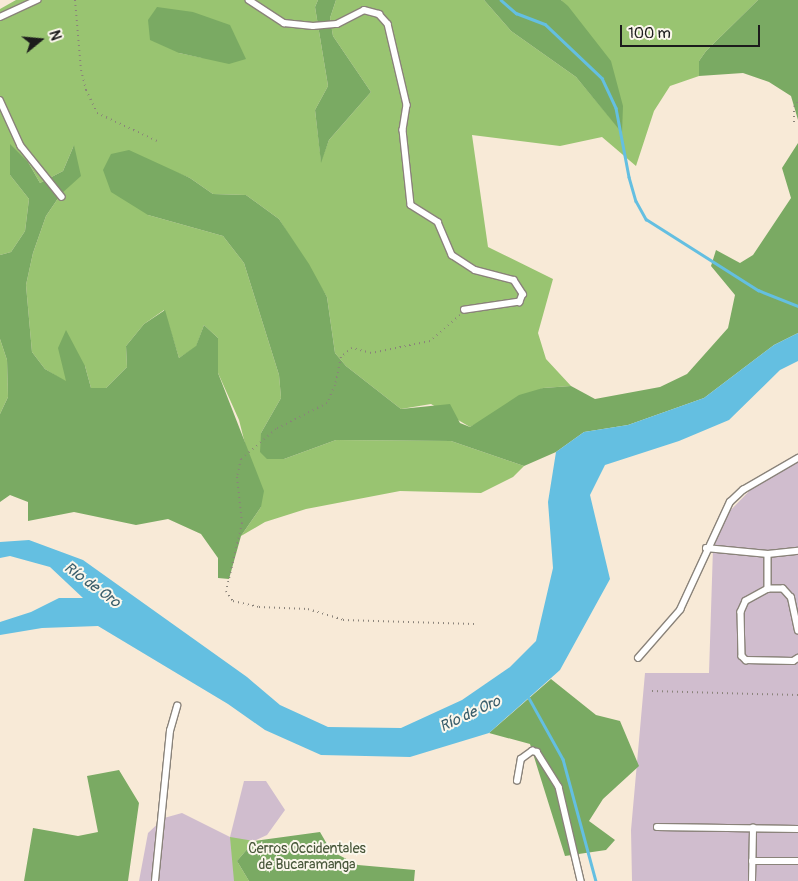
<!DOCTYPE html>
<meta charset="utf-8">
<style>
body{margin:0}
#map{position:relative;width:798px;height:881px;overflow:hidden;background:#f8ead7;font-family:Pangolin,sans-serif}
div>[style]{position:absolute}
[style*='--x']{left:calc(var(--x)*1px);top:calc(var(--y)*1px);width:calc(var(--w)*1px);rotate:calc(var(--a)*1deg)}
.industrial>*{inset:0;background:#d0bdce}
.green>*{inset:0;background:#99c471}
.forest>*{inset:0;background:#7aaa63}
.water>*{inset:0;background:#64bfe1}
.stream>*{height:2.5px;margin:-1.25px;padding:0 1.25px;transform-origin:1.25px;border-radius:1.25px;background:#64bfe1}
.path>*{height:2px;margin-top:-1px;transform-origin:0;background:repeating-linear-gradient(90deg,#8a837a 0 1px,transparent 0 5px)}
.roads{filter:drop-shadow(1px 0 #8a837a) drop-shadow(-1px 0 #8a837a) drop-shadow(0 1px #8a837a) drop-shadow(0 -1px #8a837a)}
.service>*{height:5.5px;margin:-2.75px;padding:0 2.75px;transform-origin:2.75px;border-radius:2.75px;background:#fff}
span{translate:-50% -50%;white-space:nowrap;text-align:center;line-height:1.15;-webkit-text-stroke:4px #fbf7ec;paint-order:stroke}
.park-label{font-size:14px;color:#48573a}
.water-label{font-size:15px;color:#395d6b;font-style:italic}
.north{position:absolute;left:15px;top:15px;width:50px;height:50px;-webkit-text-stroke:4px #fbf7ec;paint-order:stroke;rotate:73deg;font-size:14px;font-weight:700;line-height:20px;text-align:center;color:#1c1c1c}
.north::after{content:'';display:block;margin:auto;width:18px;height:22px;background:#1c1c1c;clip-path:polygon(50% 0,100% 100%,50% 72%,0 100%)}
.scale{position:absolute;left:620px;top:25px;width:140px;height:22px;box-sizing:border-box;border:2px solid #1c1c1c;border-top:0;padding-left:6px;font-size:15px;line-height:18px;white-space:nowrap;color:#1c1c1c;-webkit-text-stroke:4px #fbf7ec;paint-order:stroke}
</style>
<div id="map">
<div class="industrial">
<div style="clip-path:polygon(798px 460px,798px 881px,632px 881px,631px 830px,645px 673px,709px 673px,713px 548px,724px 517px,760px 480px)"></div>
<div style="clip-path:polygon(244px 781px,266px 781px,285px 810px,267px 835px,254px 841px,242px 841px,234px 881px,139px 881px,148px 833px,164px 818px,182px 813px,230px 837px)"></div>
</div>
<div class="green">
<div style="clip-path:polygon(evenodd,16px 0,318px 0,315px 7px,328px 86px,315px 110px,321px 161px,329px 140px,371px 92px,333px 36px,330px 18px,336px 0,484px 0,511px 31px,576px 77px,622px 132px,578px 21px,561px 0,758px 0,706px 51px,699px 61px,699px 76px,670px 86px,654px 111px,636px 166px,602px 137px,560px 146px,472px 135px,488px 247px,553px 279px,538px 333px,546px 359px,571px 386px,543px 388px,470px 427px,431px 404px,401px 409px,346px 366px,335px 353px,327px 297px,279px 219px,246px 195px,213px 194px,190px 178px,160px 166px,148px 215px,223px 236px,244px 263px,279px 375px,281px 398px,261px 433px,284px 459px,336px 440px,451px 441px,524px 466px,513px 477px,481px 493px,400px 491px,306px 509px,265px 522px,241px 536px,261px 507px,239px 420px,218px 373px,218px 338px,204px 325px,196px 347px,179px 358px,164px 310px,144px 324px,126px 346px,127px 367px,106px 388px,91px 388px,85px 366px,66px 382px,45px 369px,32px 352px,26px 285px,33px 253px,46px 216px,61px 194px,74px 145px,63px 171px,40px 183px,28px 162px,10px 175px,29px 199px,25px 231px,11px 252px,0 255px,0 9px,16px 0,193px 12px,203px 58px,179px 53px,193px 12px)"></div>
<div style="clip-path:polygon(0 339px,7px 360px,8px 397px,0 414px)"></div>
<div style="clip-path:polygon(230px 837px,254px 841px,237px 861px,249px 881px,234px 881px)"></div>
</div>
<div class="forest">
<div style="clip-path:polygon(318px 0,336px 0,330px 18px,333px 36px,371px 92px,329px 140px,321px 163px,315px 110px,328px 86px,315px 7px)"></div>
<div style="clip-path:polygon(484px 0,561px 0,568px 6px,611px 61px,623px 106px,622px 133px,576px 77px,511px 31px)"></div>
<div style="clip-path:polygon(758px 0,798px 0,798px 120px,791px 96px,769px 82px,743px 73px,699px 76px,699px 61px,706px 51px)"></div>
<div style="clip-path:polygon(157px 7px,193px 12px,230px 25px,246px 59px,229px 64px,179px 53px,150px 40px,148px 20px)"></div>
<div style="clip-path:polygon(798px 143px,798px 333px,774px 345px,704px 398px,628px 425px,584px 432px,556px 452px,524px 466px,451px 441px,336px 440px,284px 459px,267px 459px,260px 452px,261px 433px,281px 398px,279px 375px,244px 263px,223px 236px,148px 215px,111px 192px,103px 170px,111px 154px,129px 150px,190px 178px,213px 194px,246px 195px,279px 219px,309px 264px,327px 297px,335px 353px,346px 366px,401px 409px,450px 404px,460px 423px,470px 427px,519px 395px,543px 388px,571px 386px,595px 399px,660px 387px,687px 374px,728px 328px,735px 295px,711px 266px,716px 250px,740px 263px,753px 255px,791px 198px,782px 168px)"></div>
<div style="clip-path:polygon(10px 144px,28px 162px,40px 183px,63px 171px,74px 145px,81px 176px,61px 194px,46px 216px,33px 253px,26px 285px,32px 352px,45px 369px,66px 381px,58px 348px,66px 330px,85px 366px,91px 388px,106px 388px,127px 367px,126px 346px,144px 324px,165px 310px,179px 358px,196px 346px,204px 325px,218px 338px,218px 373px,264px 491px,261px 507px,241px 536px,229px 579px,218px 578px,218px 558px,201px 534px,168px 519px,136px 525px,74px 512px,28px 521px,28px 502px,10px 495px,0 502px,0 414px,8px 397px,7px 360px,0 339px,0 255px,11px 252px,25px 231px,29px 199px,10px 175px)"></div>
<div style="clip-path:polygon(551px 679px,596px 715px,620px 721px,639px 766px,603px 799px,589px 821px,615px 840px,606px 850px,565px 856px,530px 744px,489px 733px)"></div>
<div style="clip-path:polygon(119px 770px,139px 803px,128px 881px,24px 881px,33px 828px,78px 836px,98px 832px,87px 776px)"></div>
<div style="clip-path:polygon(320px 832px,331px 851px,358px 865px,415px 870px,414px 881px,249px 881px,237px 861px,254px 841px)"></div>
</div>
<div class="water">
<div style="clip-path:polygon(798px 333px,798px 361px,780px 370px,729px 420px,679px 441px,605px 465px,590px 495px,610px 579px,560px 670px,489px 733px,410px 757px,321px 755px,265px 730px,228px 704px,98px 626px,42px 628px,0 635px,0 622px,31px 612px,59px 598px,83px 598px,50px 567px,10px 556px,0 558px,0 542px,29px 540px,83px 560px,247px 677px,280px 705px,328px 727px,401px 728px,462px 700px,510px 667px,536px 641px,553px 568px,548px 502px,556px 452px,584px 432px,628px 425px,704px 398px,774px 345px)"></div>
</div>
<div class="stream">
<div style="--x:501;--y:0;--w:20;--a:41"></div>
<div style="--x:516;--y:13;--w:31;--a:21"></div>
<div style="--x:545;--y:24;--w:79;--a:43.5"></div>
<div style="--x:602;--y:78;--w:33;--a:65"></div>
<div style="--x:616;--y:108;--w:70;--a:79.3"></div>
<div style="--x:629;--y:177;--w:25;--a:74"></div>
<div style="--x:636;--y:201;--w:21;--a:61"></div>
<div style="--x:646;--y:219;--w:133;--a:32.4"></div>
<div style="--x:758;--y:290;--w:43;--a:21.8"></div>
<div style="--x:529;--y:698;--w:70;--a:60.9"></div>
<div style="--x:563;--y:759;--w:126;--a:74.9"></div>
</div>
<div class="path">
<div style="--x:75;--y:0;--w:70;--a:85.1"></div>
<div style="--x:81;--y:70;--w:21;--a:76"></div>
<div style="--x:86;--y:90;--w:25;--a:64"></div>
<div style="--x:97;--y:113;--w:66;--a:25"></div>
<div style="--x:794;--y:122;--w:15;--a:-90"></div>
<div style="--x:794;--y:107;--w:6;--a:-51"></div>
<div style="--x:460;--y:315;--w:40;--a:139"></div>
<div style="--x:430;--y:341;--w:60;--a:168.5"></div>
<div style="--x:371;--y:353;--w:20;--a:-165"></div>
<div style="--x:352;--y:348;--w:14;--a:141"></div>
<div style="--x:341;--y:357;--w:29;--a:102"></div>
<div style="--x:335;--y:385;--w:20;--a:114"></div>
<div style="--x:327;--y:403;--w:57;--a:153"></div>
<div style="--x:276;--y:429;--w:46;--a:139.4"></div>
<div style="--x:241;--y:459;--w:18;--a:103"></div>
<div style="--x:237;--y:477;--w:46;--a:83.8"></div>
<div style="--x:242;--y:523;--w:70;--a:103.2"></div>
<div style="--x:226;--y:591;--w:12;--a:55"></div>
<div style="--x:233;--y:601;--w:27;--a:13"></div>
<div style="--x:259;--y:607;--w:49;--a:2.3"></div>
<div style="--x:308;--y:609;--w:37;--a:17"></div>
<div style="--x:343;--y:620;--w:131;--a:1.7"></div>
<div style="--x:652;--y:691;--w:146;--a:1.6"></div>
</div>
<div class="roads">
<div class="service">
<div style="--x:249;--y:0;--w:42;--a:33.3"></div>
<div style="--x:284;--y:23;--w:29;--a:6"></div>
<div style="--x:313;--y:26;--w:24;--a:-5"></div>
<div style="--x:337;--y:24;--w:30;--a:-27"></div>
<div style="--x:364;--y:10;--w:16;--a:15"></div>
<div style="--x:379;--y:14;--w:13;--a:48"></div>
<div style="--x:388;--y:24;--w:83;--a:76.8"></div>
<div style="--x:407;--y:105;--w:25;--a:99"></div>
<div style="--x:403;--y:130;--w:75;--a:83.9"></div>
<div style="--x:411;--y:205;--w:32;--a:32"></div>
<div style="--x:438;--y:222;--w:36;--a:67"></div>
<div style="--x:452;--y:255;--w:27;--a:33"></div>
<div style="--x:475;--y:270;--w:40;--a:14.4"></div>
<div style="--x:514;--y:280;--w:17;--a:57"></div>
<div style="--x:523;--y:294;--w:9;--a:111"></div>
<div style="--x:520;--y:302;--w:56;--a:171.7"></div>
<div style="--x:0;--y:17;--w:41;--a:-24.7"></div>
<div style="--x:0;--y:100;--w:51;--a:65.5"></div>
<div style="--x:21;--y:146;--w:65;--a:51.2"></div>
<div style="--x:706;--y:548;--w:62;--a:5.5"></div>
<div style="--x:768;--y:554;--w:30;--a:-6"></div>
<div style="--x:768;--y:554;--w:35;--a:90"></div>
<div style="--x:798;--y:631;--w:34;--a:-102"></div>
<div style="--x:791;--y:598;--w:12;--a:-132"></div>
<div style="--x:783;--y:589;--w:15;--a:180"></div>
<div style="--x:768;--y:589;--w:25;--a:151"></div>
<div style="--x:746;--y:601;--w:12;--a:114"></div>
<div style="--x:741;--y:612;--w:44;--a:88.7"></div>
<div style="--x:742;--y:656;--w:6;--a:45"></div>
<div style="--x:746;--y:660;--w:47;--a:1.2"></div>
<div style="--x:793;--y:661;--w:6;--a:-31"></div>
<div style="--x:638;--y:658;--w:64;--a:-48.8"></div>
<div style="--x:680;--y:610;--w:119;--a:-65.2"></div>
<div style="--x:730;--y:502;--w:18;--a:-43"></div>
<div style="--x:743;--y:490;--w:64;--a:-30.2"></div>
<div style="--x:517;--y:781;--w:22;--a:-80"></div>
<div style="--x:521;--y:759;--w:14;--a:-36"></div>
<div style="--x:532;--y:751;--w:5;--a:11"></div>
<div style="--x:537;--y:752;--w:41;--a:57.8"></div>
<div style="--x:559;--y:787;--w:97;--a:76.8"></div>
<div style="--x:657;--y:827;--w:141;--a:0.8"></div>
<div style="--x:752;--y:861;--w:46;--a:0"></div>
<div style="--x:155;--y:881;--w:151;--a:-84.3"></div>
<div style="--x:170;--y:731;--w:26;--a:-74"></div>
<div style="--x:752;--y:881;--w:53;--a:-88.9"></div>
</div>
</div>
<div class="park-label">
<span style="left:307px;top:857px">Cerros Occidentales<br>de Bucaramanga</span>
</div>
<div class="water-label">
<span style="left:92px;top:585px;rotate:36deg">Río de Oro</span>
<span style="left:470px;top:714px;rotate:-25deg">Río de Oro</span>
</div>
<div class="north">N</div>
<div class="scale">100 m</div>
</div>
